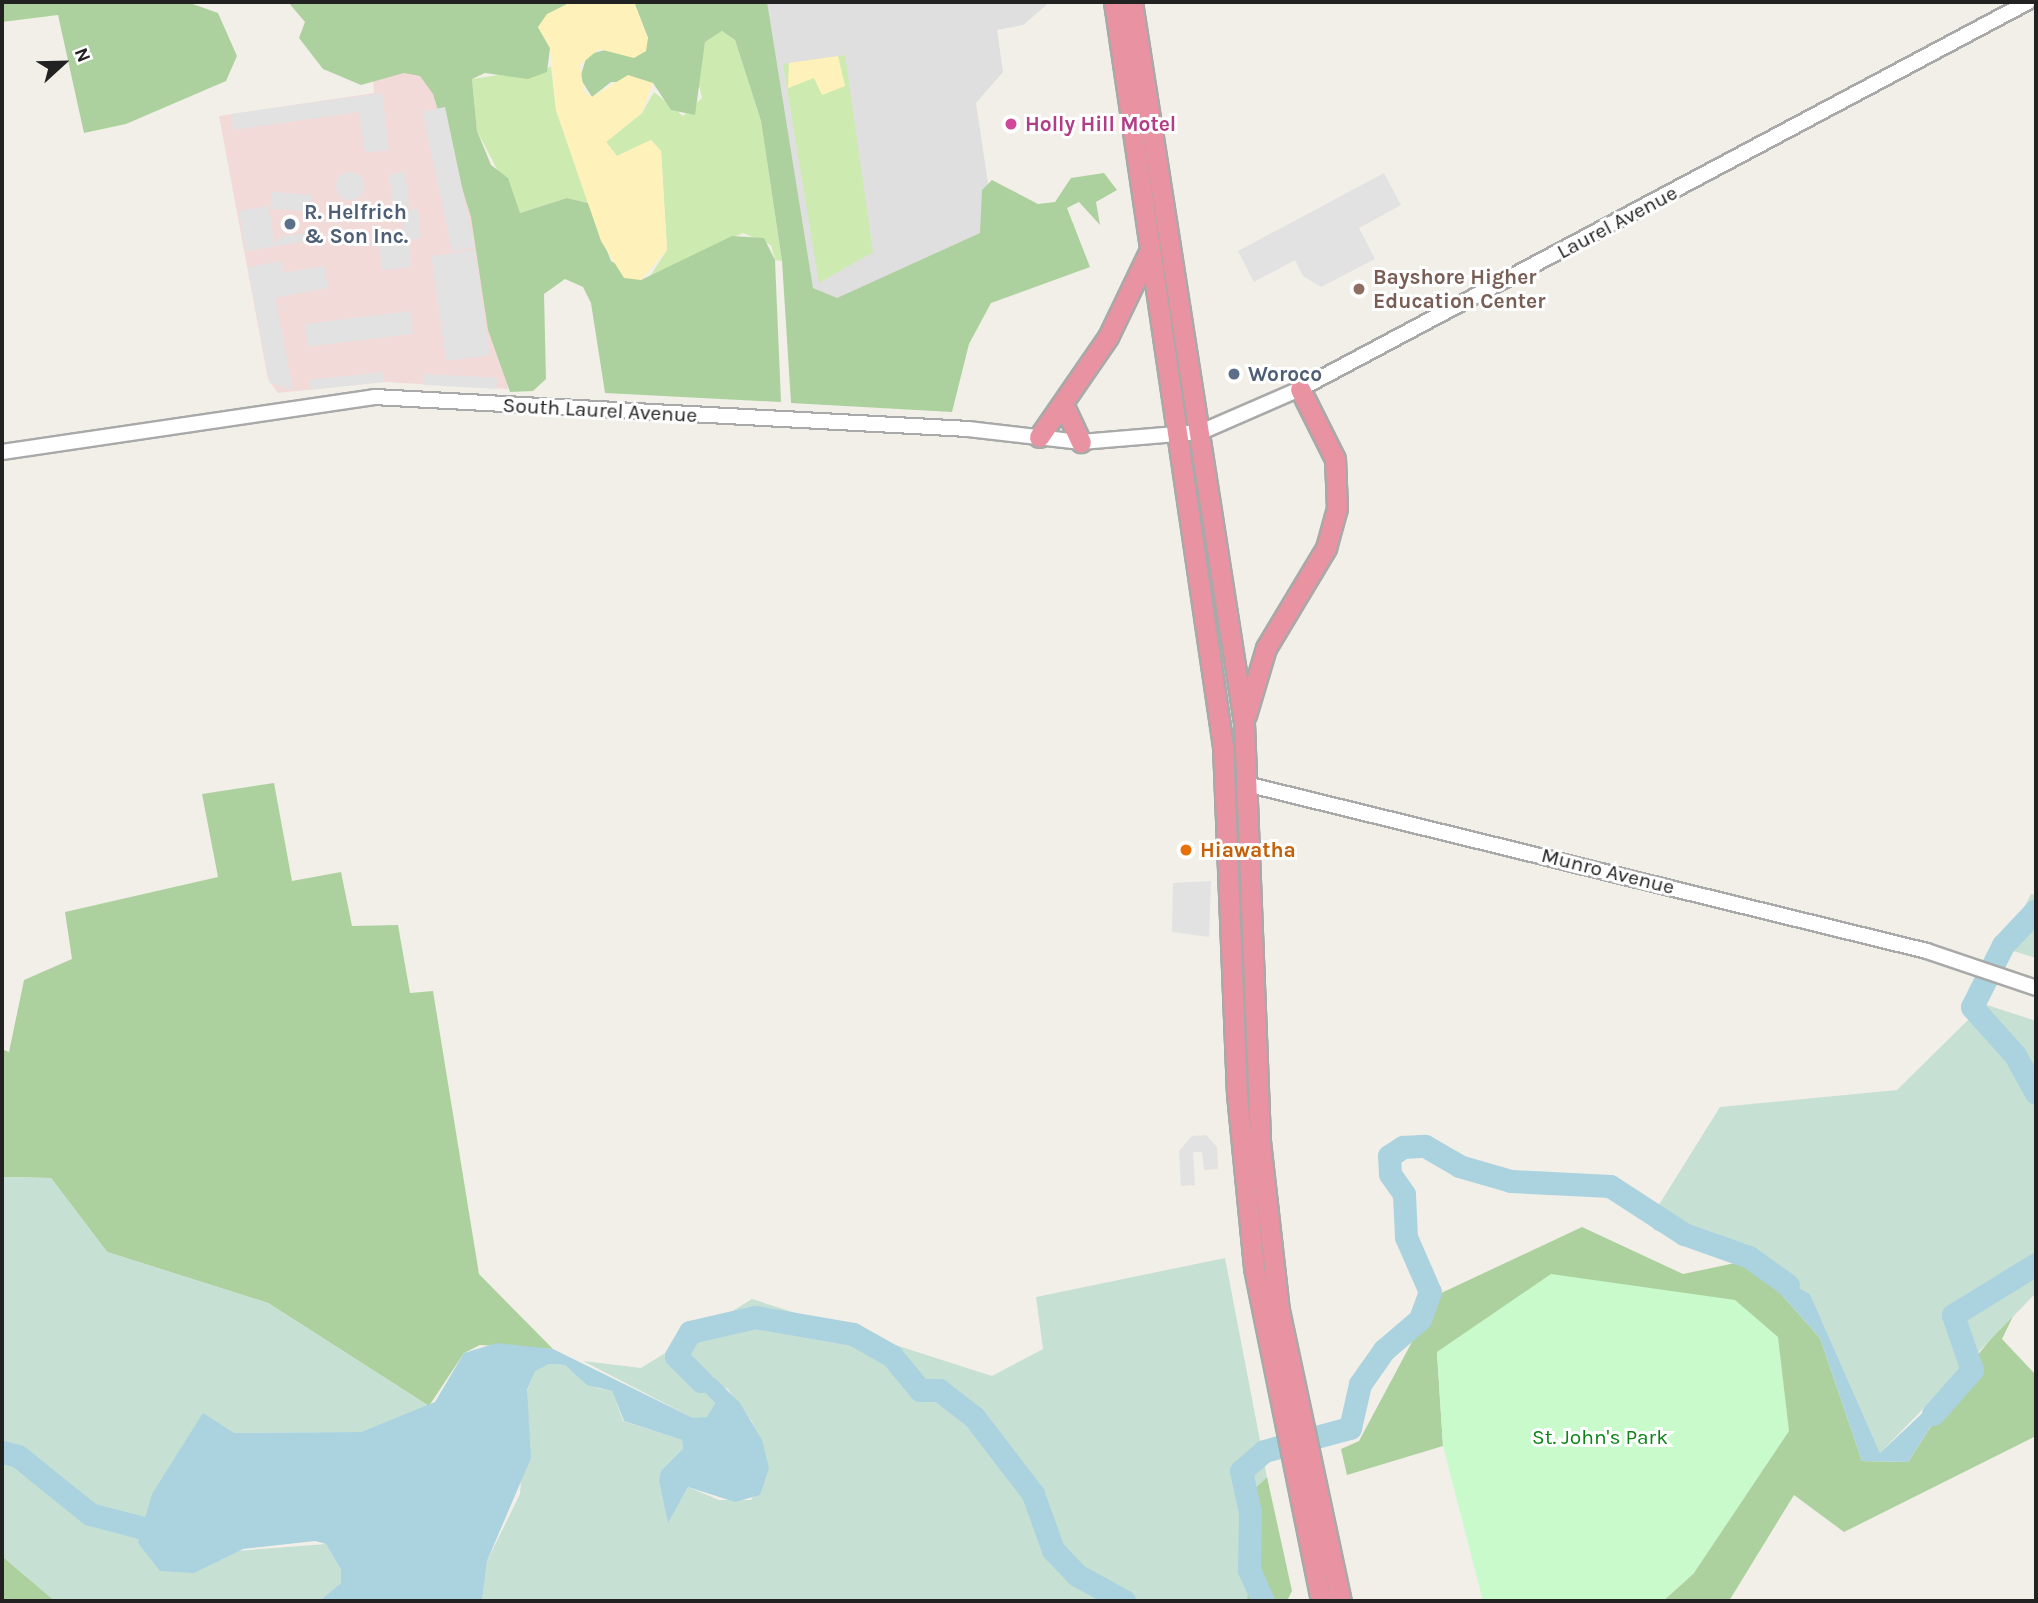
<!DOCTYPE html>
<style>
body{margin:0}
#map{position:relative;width:2038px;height:1603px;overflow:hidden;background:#f2efe9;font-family:Karla,sans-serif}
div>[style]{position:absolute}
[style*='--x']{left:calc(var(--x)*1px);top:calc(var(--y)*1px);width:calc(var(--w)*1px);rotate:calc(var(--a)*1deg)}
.residential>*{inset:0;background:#e0dfdf}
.commercial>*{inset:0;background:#f2dad9}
.grass>*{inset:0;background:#cdebb0}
.forest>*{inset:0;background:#add19e}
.wetland>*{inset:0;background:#c6e0d4}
.sand>*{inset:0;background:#fff1ba}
.park>*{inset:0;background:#c8facc}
.parking>*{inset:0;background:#e2e2e2;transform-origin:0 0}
.round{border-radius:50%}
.water>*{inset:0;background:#aad3df}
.river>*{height:23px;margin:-11.5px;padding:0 11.5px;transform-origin:11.5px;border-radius:11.5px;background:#aad3df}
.roads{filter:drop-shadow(2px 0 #a9a9a9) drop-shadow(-2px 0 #a9a9a9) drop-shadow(0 2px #a9a9a9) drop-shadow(0 -2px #a9a9a9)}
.minor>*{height:14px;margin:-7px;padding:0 7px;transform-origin:7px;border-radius:7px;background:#fff}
.highway>*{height:19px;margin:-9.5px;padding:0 9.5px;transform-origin:9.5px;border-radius:9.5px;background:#e892a2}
.dots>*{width:19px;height:19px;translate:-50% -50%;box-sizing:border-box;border:4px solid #fff;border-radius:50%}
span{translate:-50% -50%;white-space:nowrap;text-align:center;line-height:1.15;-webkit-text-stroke:6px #fff;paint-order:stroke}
.hotel-label{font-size:21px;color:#b23c85;font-weight:700}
.left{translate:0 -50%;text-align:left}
.service-label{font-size:21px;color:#4e5e75;font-weight:700}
.street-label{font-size:21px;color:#222}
.education-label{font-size:21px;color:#785e54;font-weight:700}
.food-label{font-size:21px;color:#c56008;font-weight:700}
.park-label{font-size:21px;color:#0c8416}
.frame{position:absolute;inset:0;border:4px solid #222;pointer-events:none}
.north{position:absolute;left:28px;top:28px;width:70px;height:70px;-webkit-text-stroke:5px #fff;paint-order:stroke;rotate:68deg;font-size:19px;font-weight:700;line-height:28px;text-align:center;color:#222}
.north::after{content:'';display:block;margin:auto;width:24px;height:32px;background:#222;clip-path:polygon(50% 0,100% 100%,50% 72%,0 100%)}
</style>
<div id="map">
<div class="residential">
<div style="clip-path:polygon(763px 2px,1050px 2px,1023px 25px,997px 30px,1003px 72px,976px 103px,997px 243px,810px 334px)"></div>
</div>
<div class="commercial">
<div style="clip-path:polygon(460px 57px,508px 389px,384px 382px,278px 393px,268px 379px,219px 116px,374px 93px,372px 69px)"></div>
</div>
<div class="grass">
<div style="clip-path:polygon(722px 31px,735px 40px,761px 121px,782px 261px,775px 260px,771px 245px,743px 233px,650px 276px,667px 250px,661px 151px,651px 140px,617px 156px,606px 142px,642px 113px,654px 92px,683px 116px,702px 98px,698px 82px,705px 42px)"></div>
<div style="clip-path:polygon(845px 55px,873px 252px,819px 283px,783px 64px)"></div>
<div style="clip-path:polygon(551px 67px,556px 110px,588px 203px,567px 198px,520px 213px,477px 131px,472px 79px)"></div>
</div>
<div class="forest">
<div style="clip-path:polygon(2px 2px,187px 2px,218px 13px,237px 56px,226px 81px,126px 124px,84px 133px,58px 15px,2px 22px)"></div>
<div style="clip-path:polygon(288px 2px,571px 2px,538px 27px,550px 48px,547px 72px,528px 79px,485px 73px,472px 79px,477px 131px,491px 165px,508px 178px,520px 213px,567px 198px,588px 203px,611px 261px,641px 280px,732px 236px,764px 238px,775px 260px,781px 402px,605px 393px,591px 303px,583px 287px,565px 279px,544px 294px,546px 379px,533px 391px,510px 392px,488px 330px,471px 217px,433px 94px,420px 76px,404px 73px,361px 85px,323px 69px,299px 38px,305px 22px)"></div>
<div style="clip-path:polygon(634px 2px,767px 2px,813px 288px,837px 298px,980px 233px,982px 190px,992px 180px,1038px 204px,1055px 202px,1071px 178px,1104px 173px,1117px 190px,1096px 202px,1100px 225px,1079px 202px,1067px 208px,1090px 267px,991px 303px,969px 344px,952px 412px,791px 403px,782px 261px,761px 121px,735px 40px,722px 31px,705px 42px,695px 115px,671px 110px,653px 83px,611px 82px,592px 97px,580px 78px,587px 55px,648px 38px)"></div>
<div style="clip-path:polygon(274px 783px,292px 881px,341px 872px,352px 926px,398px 925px,410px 993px,433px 991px,479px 1274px,553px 1349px,480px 1345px,464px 1353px,429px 1406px,268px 1303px,107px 1252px,51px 1178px,2px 1177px,2px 1049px,9px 1052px,24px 980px,72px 959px,65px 912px,218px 877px,202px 794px)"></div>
<div style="clip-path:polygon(1582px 1227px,1683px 1274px,1740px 1262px,1771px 1283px,1820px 1338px,1862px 1461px,1908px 1462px,1976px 1357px,2018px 1306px,2002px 1339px,2036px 1375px,2036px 1436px,1844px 1532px,1794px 1495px,1729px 1601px,1663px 1601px,1694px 1573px,1437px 1352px,1443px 1446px,1347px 1475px,1341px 1449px,1359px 1441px,1437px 1295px)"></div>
<div style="clip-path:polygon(1267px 1477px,1292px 1591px,1287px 1601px,1247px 1601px,1253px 1490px)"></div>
<div style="clip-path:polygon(2px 1556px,55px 1601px,2px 1601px)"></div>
</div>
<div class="wetland">
<div style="clip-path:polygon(2031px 894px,2036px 895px,2036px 958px,2004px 948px)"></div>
<div style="clip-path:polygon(1978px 1002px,2036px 1021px,2036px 1293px,1880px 1453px,1810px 1294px,1657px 1208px,1720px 1107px,1897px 1090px,1969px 1019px)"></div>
<div style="clip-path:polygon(2px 1177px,51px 1178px,107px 1252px,268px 1303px,429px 1406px,361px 1432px,234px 1433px,235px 1551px,326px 1544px,341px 1570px,341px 1583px,330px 1595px,320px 1601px,55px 1601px,2px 1556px)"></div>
<div style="clip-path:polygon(1225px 1258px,1267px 1477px,1253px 1490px,1247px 1601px,482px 1601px,487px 1561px,520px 1494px,527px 1391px,535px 1370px,549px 1364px,565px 1365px,597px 1388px,612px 1391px,623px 1421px,682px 1440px,683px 1449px,659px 1482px,668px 1522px,688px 1487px,719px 1500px,751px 1500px,769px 1468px,752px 1422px,728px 1389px,679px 1365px,715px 1403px,707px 1418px,693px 1418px,583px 1361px,641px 1368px,752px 1299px,992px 1376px,1043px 1349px,1036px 1297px)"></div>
</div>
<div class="sand">
<div style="clip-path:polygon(571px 2px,634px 2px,648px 38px,646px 51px,634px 58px,599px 49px,580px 65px,584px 92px,592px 97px,628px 75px,653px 83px,642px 113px,606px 142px,617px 156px,651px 140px,661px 151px,667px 250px,641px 280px,624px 278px,601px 241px,556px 110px,550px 48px,538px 27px,547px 14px)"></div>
<div style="clip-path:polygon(838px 56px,845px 86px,822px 95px,814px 78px,788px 88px,789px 63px)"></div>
</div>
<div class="park">
<div style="clip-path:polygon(1551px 1274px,1735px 1300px,1778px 1337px,1789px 1431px,1694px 1573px,1663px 1601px,1483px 1601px,1443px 1446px,1437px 1352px)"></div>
</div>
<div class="parking">
<div style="clip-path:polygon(382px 93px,389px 150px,365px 153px,359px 112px,233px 130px,231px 114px)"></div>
<div style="left:445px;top:107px;width:143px;height:23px;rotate:78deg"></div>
<div class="round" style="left:336px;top:172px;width:28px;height:28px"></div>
<div style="left:405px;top:172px;width:35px;height:16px;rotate:83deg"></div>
<div style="clip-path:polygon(1384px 173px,1401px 205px,1359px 228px,1375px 259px,1321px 287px,1303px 276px,1295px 260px,1254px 282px,1238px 251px)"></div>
<div style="left:272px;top:192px;width:40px;height:17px;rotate:4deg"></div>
<div style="clip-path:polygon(269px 206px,275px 245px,280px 237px,319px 231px,315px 240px,246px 251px,239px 211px)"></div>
<div style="clip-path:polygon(418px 209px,421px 238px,408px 240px,411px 267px,382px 270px,379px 242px,405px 240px,402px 210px)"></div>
<div style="left:475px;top:250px;width:106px;height:44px;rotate:82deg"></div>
<div style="clip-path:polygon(281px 261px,283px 273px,324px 266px,328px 288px,275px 298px,293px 390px,270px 383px,248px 267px)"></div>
<div style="left:410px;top:311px;width:23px;height:106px;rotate:83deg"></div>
<div style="left:383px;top:372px;width:10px;height:74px;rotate:84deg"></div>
<div style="left:424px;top:374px;width:73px;height:11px;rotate:3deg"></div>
<div style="clip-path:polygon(1211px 881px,1209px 937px,1172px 932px,1173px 883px)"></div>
<div style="clip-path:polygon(1206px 1135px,1217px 1147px,1218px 1169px,1204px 1170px,1202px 1152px,1193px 1152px,1195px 1185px,1181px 1186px,1179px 1151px,1192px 1136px)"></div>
</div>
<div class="water">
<div style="clip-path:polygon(1657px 1208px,1810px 1294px,1880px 1453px,1966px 1372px,1908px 1462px,1862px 1461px,1820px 1338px,1771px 1283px,1740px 1262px,1655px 1230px,1645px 1219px)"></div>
<div style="clip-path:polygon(497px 1343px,553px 1349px,693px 1418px,707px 1417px,715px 1403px,678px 1364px,715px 1378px,740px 1403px,762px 1440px,769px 1468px,760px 1495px,735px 1502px,688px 1487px,668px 1523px,659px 1482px,661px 1471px,683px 1449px,682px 1440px,624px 1421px,612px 1391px,587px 1385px,565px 1365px,549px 1364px,535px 1371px,527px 1390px,531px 1458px,487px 1561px,482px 1601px,320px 1601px,341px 1583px,341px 1570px,326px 1544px,315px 1541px,243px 1549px,194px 1573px,160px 1571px,138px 1543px,152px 1494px,203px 1413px,234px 1433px,361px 1432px,435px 1402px,464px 1353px)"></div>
</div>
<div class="river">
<div style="--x:2036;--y:910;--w:48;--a:133.3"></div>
<div style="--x:2003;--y:945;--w:69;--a:116.6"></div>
<div style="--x:1972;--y:1007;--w:64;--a:48.1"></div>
<div style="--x:2015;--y:1055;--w:43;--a:61.1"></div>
<div style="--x:701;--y:1381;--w:35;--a:-135"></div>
<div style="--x:676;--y:1356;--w:28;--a:-60"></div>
<div style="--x:690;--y:1332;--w:67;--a:-13"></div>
<div style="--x:755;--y:1317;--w:99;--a:9.8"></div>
<div style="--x:853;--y:1334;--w:45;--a:29.4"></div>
<div style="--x:892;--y:1356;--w:44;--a:50.5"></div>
<div style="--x:920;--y:1390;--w:19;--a:0"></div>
<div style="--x:939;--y:1390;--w:44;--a:37.6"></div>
<div style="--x:974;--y:1417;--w:97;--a:52.5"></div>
<div style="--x:1033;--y:1494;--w:59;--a:70.3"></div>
<div style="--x:1053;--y:1550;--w:35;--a:46"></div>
<div style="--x:1077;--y:1575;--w:54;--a:29"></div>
<div style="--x:1933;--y:1414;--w:59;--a:-48.4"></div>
<div style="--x:1972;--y:1370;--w:58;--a:-109.1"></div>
<div style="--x:1953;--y:1315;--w:97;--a:-31.6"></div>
<div style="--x:2;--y:1452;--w:16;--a:14"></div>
<div style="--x:18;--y:1456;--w:92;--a:38.9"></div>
<div style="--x:90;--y:1514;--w:83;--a:14.7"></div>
<div style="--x:1263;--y:1601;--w:34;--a:-114"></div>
<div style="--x:1249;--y:1570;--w:58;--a:-89"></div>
<div style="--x:1250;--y:1512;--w:42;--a:-102.4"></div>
<div style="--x:1241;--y:1471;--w:30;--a:-41"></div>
<div style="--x:1264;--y:1451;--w:89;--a:-15"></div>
<div style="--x:1350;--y:1428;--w:45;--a:-77.2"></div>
<div style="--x:1360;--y:1384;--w:42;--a:-54.8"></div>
<div style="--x:1384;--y:1350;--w:48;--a:-40.7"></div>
<div style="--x:1420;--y:1319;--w:29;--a:-70"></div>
<div style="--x:1430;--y:1292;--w:60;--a:-113.6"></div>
<div style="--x:1406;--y:1237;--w:43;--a:-92.7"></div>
<div style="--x:1404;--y:1194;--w:24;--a:-125"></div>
<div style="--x:1390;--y:1174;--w:18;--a:-93"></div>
<div style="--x:1389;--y:1156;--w:17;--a:-33"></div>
<div style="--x:1403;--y:1147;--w:22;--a:-3"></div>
<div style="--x:1425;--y:1146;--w:39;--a:30"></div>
<div style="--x:1459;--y:1166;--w:54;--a:16.1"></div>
<div style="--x:1511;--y:1181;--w:99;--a:2.9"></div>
<div style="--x:1610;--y:1186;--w:88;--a:33"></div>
<div style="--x:1684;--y:1234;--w:69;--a:19.5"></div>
<div style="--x:1749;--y:1257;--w:48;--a:35.7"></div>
</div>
<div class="roads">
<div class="minor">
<div style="--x:2;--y:452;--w:376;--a:-8.4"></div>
<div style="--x:374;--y:397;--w:595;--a:3.08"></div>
<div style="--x:968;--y:429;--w:114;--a:6.6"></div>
<div style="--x:1081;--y:442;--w:120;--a:-4.8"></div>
<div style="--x:1201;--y:432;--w:108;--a:-23.5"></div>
<div style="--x:1300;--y:389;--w:824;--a:-27.99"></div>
<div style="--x:1250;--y:785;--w:697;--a:13.78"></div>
<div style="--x:1927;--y:951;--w:115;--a:18.7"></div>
</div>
<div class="highway">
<div style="--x:1114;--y:2;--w:752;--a:81.67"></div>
<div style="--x:1223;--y:746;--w:348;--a:87.7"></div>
<div style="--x:1237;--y:1094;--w:175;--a:84.4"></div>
<div style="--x:1254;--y:1268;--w:340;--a:78.6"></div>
<div style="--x:1132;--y:2;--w:730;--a:81.17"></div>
<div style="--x:1244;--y:723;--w:418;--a:87.8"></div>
<div style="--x:1260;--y:1141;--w:170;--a:83.6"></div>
<div style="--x:1279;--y:1310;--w:298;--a:78"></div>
<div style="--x:1064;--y:406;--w:40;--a:65"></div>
<div style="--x:1039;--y:437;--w:121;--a:-55.4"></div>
<div style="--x:1108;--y:337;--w:92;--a:-64.3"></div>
<div style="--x:1246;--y:715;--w:70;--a:-73.4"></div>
<div style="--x:1266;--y:648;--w:117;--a:-59"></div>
<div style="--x:1326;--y:548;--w:41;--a:-74.6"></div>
<div style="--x:1337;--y:508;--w:49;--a:-92.3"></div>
<div style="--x:1335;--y:459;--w:78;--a:-116.6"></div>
</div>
</div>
<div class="dots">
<div style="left:1011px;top:124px;background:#d1479c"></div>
<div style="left:290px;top:224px;background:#5c6f8a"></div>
<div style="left:1359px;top:289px;background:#8d6e63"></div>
<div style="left:1234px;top:374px;background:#5c6f8a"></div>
<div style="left:1186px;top:850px;background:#e8710a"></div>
</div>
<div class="hotel-label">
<span class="left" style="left:1025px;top:124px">Holly Hill Motel</span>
</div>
<div class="service-label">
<span class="left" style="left:304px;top:224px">R. Helfrich<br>&amp; Son Inc.</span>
<span class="left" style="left:1248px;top:374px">Woroco</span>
</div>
<div class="street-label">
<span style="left:1617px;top:222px;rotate:-28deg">Laurel Avenue</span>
<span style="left:600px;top:410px;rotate:3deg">South Laurel Avenue</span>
<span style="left:1608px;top:871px;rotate:14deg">Munro Avenue</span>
</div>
<div class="education-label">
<span class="left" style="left:1373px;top:289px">Bayshore Higher<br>Education Center</span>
</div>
<div class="food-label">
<span class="left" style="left:1200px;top:850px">Hiawatha</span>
</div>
<div class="park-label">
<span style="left:1600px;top:1437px">St. John's Park</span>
</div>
<div class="frame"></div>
<div class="north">N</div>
</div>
